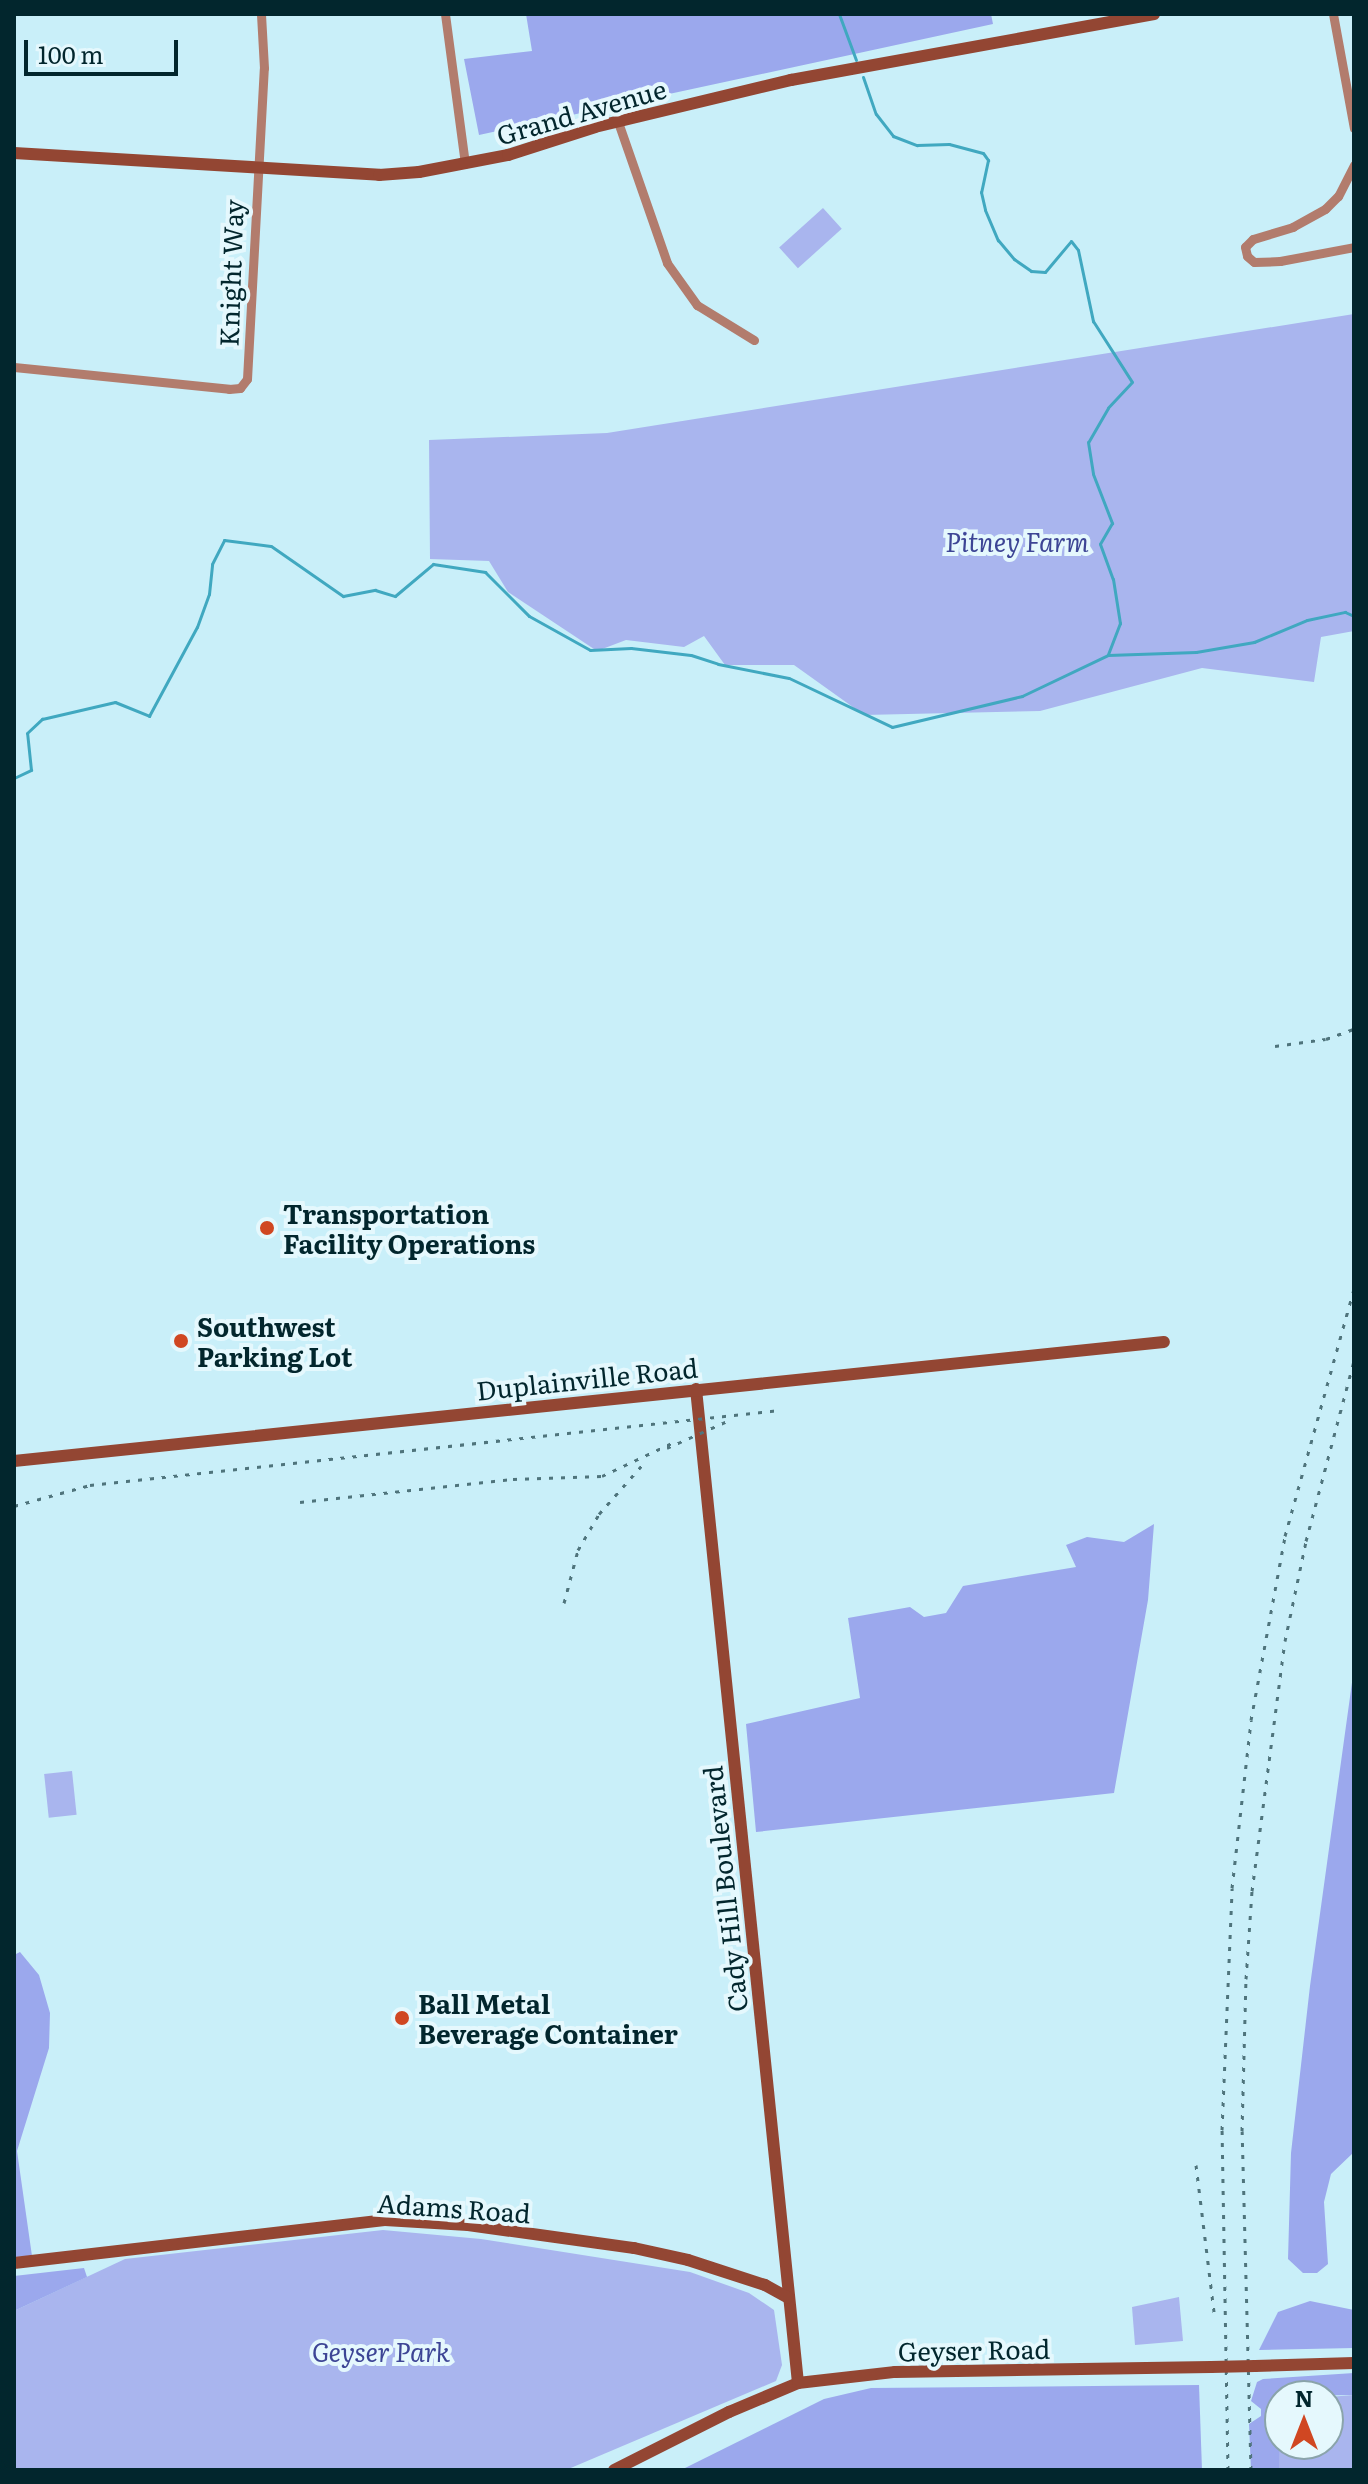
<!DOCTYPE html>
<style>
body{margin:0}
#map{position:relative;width:1368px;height:2484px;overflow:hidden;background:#c9eff9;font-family:Literata,serif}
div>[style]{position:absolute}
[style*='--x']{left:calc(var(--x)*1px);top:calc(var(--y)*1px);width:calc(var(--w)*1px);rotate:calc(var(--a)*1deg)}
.green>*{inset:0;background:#a9b5ee;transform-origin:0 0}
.forest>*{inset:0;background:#9ba8ed}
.stream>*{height:3px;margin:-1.5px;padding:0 1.5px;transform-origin:1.5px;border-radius:1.5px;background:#40a8c0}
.street>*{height:9px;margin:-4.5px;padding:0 4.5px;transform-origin:4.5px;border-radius:4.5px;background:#b27c6d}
.secondary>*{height:12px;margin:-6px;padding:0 6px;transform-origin:6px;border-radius:6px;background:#934633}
.rail>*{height:3px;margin-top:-1.5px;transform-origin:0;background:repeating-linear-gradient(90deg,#4f747c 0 4px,transparent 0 12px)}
.secondary-bridge>*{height:12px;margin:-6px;padding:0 6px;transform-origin:6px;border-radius:6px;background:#934633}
.dots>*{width:22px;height:22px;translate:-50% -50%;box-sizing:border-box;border:4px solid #e5f8fd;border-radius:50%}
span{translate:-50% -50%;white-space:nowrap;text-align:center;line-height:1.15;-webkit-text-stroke:8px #e5f8fd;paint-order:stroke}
.street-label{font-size:26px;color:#02262d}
.park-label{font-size:26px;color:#3d4595;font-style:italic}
.poi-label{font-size:26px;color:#02262d;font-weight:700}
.left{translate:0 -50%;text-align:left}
.frame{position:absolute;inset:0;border:16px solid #02262d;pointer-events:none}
.north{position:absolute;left:1264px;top:2380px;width:80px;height:80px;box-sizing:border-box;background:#e5f8fd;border:2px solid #8aa4aa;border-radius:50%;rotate:0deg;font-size:22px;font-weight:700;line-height:32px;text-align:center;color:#02262d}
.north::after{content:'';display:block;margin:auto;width:28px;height:36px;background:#d04722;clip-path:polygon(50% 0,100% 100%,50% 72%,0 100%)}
.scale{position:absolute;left:24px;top:40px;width:154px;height:36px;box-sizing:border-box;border:4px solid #02262d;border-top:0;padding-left:10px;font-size:24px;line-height:28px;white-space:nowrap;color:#02262d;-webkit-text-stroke:6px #e5f8fd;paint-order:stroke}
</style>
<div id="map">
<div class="green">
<div style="left:823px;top:208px;width:28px;height:59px;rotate:48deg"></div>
<div style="clip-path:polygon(1354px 314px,1354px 631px,1321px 637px,1314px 682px,1202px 668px,1040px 711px,864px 715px,794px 665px,725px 665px,704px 636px,684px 647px,626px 640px,597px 651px,508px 592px,489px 561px,430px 559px,429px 440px,607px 433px)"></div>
<div style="left:72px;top:1771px;width:44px;height:28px;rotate:84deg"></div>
<div style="clip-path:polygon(383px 2230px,481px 2239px,690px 2272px,749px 2293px,774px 2310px,782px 2365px,776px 2381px,566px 2470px,14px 2470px,14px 2311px,125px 2259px)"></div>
<div style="clip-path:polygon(1179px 2297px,1183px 2341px,1135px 2345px,1132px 2307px)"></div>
<div style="clip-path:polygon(1354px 2395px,1354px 2470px,1279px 2470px,1278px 2401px,1280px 2444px,1328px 2444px,1328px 2397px)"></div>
</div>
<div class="forest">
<div style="clip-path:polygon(526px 14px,991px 14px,993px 24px,479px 135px,464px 59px,532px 51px)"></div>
<div style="clip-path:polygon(1154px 1524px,1148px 1600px,1114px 1793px,756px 1832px,746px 1724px,860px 1698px,848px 1618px,910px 1607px,924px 1617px,946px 1613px,963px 1586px,1076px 1567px,1066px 1545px,1087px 1537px,1124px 1542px)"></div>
<div style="clip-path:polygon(1354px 1668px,1354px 2152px,1331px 2174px,1324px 2202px,1328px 2264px,1317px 2273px,1303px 2273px,1288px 2259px,1291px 2153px,1310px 1986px)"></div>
<div style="clip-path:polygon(20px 1952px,39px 1975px,50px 2013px,49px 2048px,17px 2151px,32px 2256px,14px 2257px,14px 1955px)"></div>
<div style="clip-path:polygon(84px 2268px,87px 2277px,14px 2311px,14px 2276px)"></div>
<div style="clip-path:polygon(1310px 2301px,1354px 2310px,1354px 2348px,1259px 2350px,1278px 2312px)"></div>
<div style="clip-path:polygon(1354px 2373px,1354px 2395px,1280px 2396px,1279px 2470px,1251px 2470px,1249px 2424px,1261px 2416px,1261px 2409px,1251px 2401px,1257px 2382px,1263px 2379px)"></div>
<div style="clip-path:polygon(1199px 2385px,1202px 2470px,681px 2470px,824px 2399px,871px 2388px)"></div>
</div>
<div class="stream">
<div style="--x:839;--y:14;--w:49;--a:69.7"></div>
<div style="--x:863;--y:77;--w:39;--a:71"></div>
<div style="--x:876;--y:114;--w:28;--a:52"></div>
<div style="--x:893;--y:136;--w:26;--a:21"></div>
<div style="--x:917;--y:145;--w:32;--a:-2"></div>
<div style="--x:949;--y:144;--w:35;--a:15"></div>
<div style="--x:983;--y:153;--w:9;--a:54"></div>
<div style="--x:988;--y:160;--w:33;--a:102"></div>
<div style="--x:981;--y:192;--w:18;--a:77"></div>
<div style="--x:985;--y:210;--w:33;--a:67"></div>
<div style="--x:998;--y:240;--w:25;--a:50"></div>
<div style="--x:1014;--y:259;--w:21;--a:35"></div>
<div style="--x:1031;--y:271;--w:14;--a:4"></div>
<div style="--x:1045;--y:272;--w:40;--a:-50"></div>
<div style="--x:1071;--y:241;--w:11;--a:52"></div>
<div style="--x:1078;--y:250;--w:73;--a:78.1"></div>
<div style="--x:1093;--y:321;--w:72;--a:57.4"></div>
<div style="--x:1132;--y:382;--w:35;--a:133"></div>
<div style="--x:1108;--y:408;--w:39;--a:120"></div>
<div style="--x:1088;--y:442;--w:32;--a:81"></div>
<div style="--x:1093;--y:474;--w:53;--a:68.8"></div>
<div style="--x:1112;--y:523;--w:24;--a:120"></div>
<div style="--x:1100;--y:544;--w:37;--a:70"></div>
<div style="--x:1113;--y:579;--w:45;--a:81"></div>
<div style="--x:1120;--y:623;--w:34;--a:111"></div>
<div style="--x:14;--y:778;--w:19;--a:-25"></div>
<div style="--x:31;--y:770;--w:37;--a:-96"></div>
<div style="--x:27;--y:733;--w:21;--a:-43"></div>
<div style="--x:42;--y:719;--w:75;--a:-13.1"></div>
<div style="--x:115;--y:702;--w:37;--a:22"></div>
<div style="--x:149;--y:716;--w:101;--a:-61.7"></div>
<div style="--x:197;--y:627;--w:35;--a:-70"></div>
<div style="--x:209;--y:594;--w:30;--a:-84"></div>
<div style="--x:212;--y:564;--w:27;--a:-63"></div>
<div style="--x:224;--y:540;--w:47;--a:7.3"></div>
<div style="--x:271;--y:546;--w:88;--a:34.8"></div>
<div style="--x:343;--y:596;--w:33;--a:-11"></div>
<div style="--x:375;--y:590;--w:21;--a:17"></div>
<div style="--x:395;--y:596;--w:50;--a:-40.1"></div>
<div style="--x:433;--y:564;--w:53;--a:8.7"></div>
<div style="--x:485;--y:572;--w:62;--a:45"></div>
<div style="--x:529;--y:616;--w:70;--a:29.1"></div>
<div style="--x:590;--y:650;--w:41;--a:-2.8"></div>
<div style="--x:631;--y:648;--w:60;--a:6.7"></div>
<div style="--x:691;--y:655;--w:28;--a:18"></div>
<div style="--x:718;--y:664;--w:72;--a:11.2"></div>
<div style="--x:789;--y:678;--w:114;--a:25.4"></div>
<div style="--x:892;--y:727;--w:134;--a:-13.4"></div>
<div style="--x:1022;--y:696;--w:95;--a:-25.5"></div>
<div style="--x:1108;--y:655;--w:88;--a:-2"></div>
<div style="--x:1196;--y:652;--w:59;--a:-9.8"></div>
<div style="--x:1254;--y:642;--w:57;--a:-22.5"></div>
<div style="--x:1307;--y:620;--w:39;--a:-12"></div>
<div style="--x:1345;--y:612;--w:10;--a:24"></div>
</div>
<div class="street">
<div style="--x:445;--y:14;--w:151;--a:82.4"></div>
<div style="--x:1333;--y:14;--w:116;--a:79.6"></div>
<div style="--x:618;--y:122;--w:149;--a:70.8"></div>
<div style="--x:667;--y:263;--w:52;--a:54.5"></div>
<div style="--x:697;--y:305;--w:67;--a:31.6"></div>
<div style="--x:1354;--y:165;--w:35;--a:117"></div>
<div style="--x:1338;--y:196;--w:18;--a:135"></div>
<div style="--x:1325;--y:209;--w:37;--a:151"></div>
<div style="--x:1293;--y:227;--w:42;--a:163.3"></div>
<div style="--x:1253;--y:239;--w:11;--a:135"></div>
<div style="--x:1245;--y:247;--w:9;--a:77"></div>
<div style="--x:1247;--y:256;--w:9;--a:41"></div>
<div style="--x:1254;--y:262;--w:26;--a:-2"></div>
<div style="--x:1280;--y:261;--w:75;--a:-10.7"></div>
<div style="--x:14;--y:367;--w:216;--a:5.8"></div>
<div style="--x:229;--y:389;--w:11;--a:-5"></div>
<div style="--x:240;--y:388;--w:11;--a:-52"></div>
<div style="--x:247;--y:379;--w:311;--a:-86.9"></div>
<div style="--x:264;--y:68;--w:54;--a:-93.2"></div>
</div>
<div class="secondary">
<div style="--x:14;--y:153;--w:366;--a:3.4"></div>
<div style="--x:379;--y:175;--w:40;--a:-4.3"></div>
<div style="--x:419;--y:172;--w:91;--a:-10.8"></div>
<div style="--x:508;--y:155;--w:91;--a:-17.8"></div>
<div style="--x:595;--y:127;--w:202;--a:-13.5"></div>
<div style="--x:791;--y:80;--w:369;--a:-10.3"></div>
<div style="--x:696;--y:1389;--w:999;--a:84.14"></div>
<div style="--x:14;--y:1461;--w:1156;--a:-5.91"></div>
<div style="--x:14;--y:2263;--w:373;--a:-6.6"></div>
<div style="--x:385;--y:2220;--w:83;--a:3.4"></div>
<div style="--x:468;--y:2225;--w:168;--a:7.9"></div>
<div style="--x:634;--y:2248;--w:55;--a:12.5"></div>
<div style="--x:688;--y:2260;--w:81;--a:18"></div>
<div style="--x:765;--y:2285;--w:26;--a:29"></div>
<div style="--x:1255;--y:2366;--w:99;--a:-1.7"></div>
<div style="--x:614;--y:2470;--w:129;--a:-26.8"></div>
<div style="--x:729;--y:2412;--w:75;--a:-22.8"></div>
<div style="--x:798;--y:2383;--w:98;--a:-6.5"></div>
<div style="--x:895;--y:2372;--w:316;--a:-0.9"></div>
</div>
<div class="rail">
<div style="--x:1275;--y:1046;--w:51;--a:-7.8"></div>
<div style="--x:1326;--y:1039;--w:30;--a:-20"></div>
<div style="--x:667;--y:1448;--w:64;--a:-24.1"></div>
<div style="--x:300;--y:1502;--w:214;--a:-6.2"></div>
<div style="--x:513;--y:1479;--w:89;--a:-1.9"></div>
<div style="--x:602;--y:1476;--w:80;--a:-25.3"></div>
<div style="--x:14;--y:1506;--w:79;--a:-15.4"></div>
<div style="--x:90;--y:1485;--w:694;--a:-6.2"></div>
<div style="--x:564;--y:1603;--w:55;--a:-75.2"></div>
<div style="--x:578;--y:1550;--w:42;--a:-59.7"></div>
<div style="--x:599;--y:1514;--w:68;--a:-48.6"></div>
<div style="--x:1196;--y:2165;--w:155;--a:83"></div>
<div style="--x:1228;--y:2470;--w:340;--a:-91"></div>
<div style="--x:1222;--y:2130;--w:242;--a:-87.6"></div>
<div style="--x:1232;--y:1888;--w:169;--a:-83.5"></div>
<div style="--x:1251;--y:1720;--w:187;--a:-79.5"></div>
<div style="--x:1285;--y:1536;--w:256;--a:-74.4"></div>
<div style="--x:1251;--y:2470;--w:339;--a:-91.5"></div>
<div style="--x:1242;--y:2131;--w:152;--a:-88.5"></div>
<div style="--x:1246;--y:1979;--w:88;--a:-86.1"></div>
<div style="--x:1252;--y:1891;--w:252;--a:-82.5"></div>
<div style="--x:1285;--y:1641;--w:102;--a:-78.1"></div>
<div style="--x:1306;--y:1541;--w:187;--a:-75.1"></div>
</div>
<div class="secondary-bridge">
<div style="--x:1211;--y:2367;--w:44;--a:-1.3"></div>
</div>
<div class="dots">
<div style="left:267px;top:1228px;background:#d04722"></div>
<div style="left:181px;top:1341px;background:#d04722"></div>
<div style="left:402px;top:2018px;background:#d04722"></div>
</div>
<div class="street-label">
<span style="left:581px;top:111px;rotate:-16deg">Grand Avenue</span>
<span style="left:230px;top:273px;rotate:-88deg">Knight Way</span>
<span style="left:587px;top:1378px;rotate:-6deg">Duplainville Road</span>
<span style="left:724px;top:1889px;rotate:-96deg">Cady Hill Boulevard</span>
<span style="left:454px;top:2207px;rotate:4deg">Adams Road</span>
<span style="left:974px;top:2349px;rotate:-1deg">Geyser Road</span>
</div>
<div class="park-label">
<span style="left:1017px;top:541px">Pitney Farm</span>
<span style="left:381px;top:2351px">Geyser Park</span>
</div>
<div class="poi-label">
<span class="left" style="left:283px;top:1228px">Transportation<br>Facility Operations</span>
<span class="left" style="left:197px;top:1341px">Southwest<br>Parking Lot</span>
<span class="left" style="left:418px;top:2018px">Ball Metal<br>Beverage Container</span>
</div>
<div class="frame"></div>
<div class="north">N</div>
<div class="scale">100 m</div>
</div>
